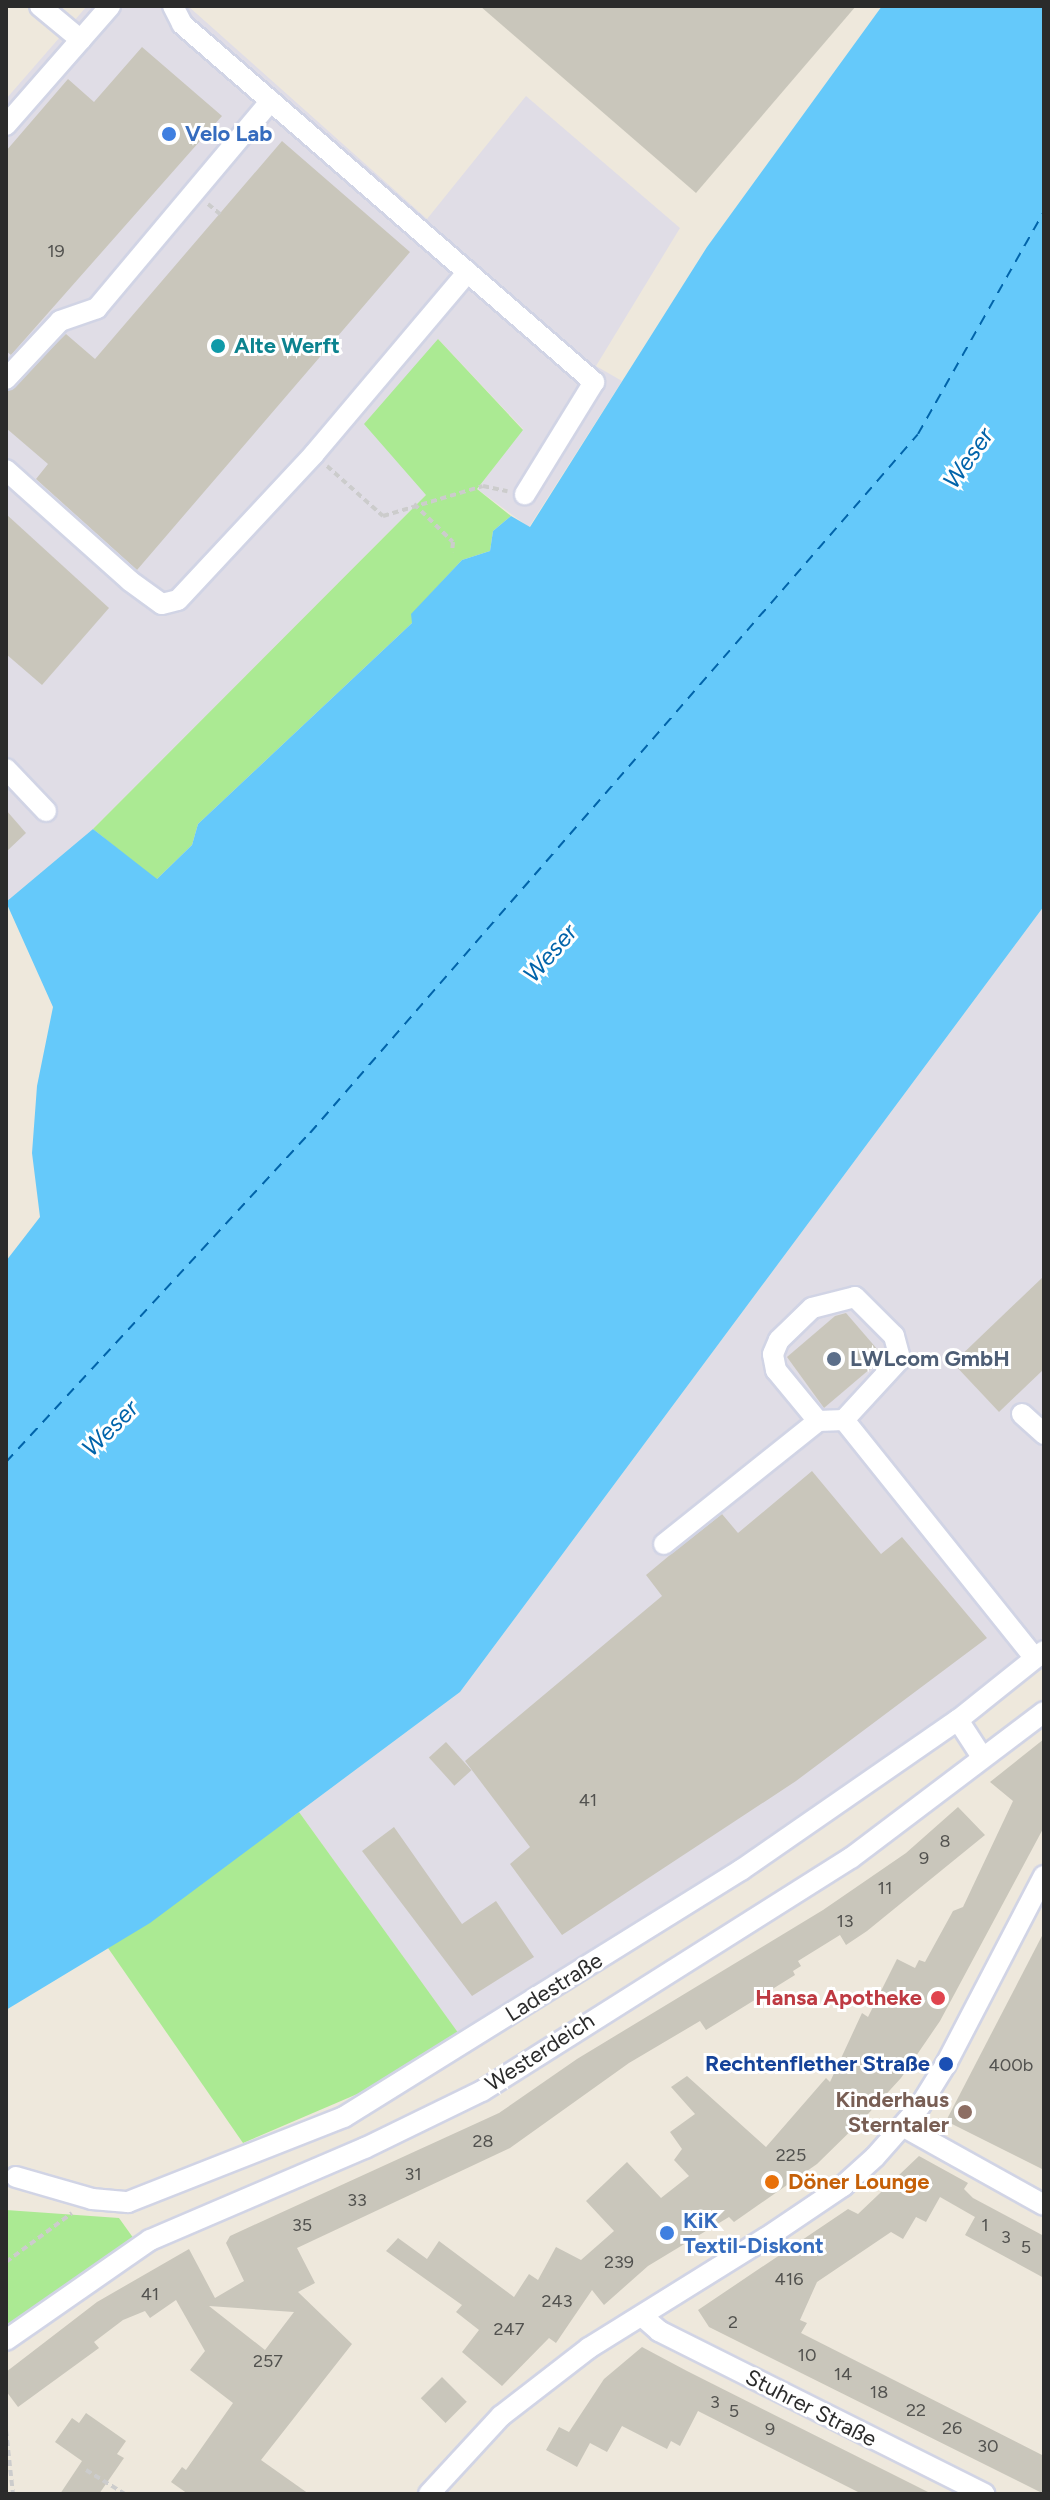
<!DOCTYPE html>
<meta charset="utf-8">
<style>
body{margin:0}
#map{position:relative;width:1050px;height:2500px;overflow:hidden;background:#eee8dc;font-family:Figtree,sans-serif}
div>[style]{position:absolute}
[style*='--x']{left:calc(var(--x)*1px);top:calc(var(--y)*1px);width:calc(var(--w)*1px);rotate:calc(var(--a)*1deg)}
.industrial>*{inset:0;background:#e0dde6}
.green>*{inset:0;background:#abea93}
.water>*{inset:0;background:#65c9fa}
.ferry>*{height:2px;margin-top:-1px;transform-origin:0;background:repeating-linear-gradient(90deg,#0164aa 0 10px,transparent 0 18px)}
.building>*{inset:0;background:#c9c6bb;transform-origin:0 0}
.path>*{height:4px;margin-top:-2px;transform-origin:0;background:repeating-linear-gradient(90deg,#ccc 0 6px,transparent 0 10px)}
.roads{filter:drop-shadow(2px 0 #d1d4e5) drop-shadow(-2px 0 #d1d4e5) drop-shadow(0 2px #d1d4e5) drop-shadow(0 -2px #d1d4e5)}
.minor>*{height:20px;margin:-10px;padding:0 10px;transform-origin:10px;border-radius:10px;background:#fff}
.dots>*{width:22px;height:22px;translate:-50% -50%;box-sizing:border-box;border:4px solid #fff;border-radius:50%}
span{translate:-50% -50%;white-space:nowrap;text-align:center;line-height:1.15;-webkit-text-stroke:6px #fff;paint-order:stroke}
.number-label{font-size:18px;color:#52524f}
.number-label span{-webkit-text-stroke-width:0}
.shop-label{font-size:22px;color:#366cbe;font-weight:700}
.left{translate:0 -50%;text-align:left}
.culture-label{font-size:22px;color:#0d838f;font-weight:700}
.service-label{font-size:22px;color:#4e5e75;font-weight:700}
.street-label{font-size:22px;color:#2b2b2b}
.health-label{font-size:22px;color:#be3a42;font-weight:700}
.right{translate:-100% -50%;text-align:right}
.transit-label{font-size:22px;color:#164399;font-weight:700}
.education-label{font-size:22px;color:#785e54;font-weight:700}
.food-label{font-size:22px;color:#c56008;font-weight:700}
.water-label{font-size:24px;color:#0164aa;font-style:italic}
.frame{position:absolute;inset:0;border:8px solid #2b2b2b;pointer-events:none}
</style>
<div id="map">
<div class="industrial">
<div style="clip-path:polygon(87px 6px,188px 6px,427px 219px,526px 96px,680px 228px,596px 366px,622px 381px,529px 527px,477px 489px,523px 429px,438px 339px,426px 495px,93px 829px,6px 902px,6px 99px)"></div>
<div style="clip-path:polygon(1044px 906px,1044px 1658px,743px 1881px,470px 2050px,299px 1812px,460px 1692px)"></div>
</div>
<div class="green">
<div style="clip-path:polygon(438px 339px,523px 430px,477px 489px,511px 516px,493px 531px,490px 551px,462px 560px,412px 614px,412px 623px,198px 824px,192px 845px,156px 880px,93px 829px,426px 495px,364px 424px)"></div>
<div style="clip-path:polygon(299px 1812px,459px 2034px,369px 2089px,243px 2143px,108px 1948px)"></div>
<div style="clip-path:polygon(6px 2210px,119px 2218px,134px 2239px,6px 2329px)"></div>
</div>
<div class="water">
<div style="clip-path:polygon(882px 6px,1044px 6px,1044px 906px,460px 1692px,150px 1923px,6px 2010px,6px 1261px,40px 1217px,32px 1153px,37px 1086px,53px 1007px,6px 902px,93px 829px,157px 879px,192px 845px,198px 824px,412px 623px,411px 614px,462px 560px,490px 551px,493px 531px,511px 516px,530px 527px,707px 247px)"></div>
</div>
<div class="ferry">
<div style="--x:6;--y:1462;--w:448;--a:-47.3"></div>
<div style="--x:310;--y:1133;--w:926;--a:-48.98"></div>
<div style="--x:918;--y:434;--w:256;--a:-60.5"></div>
</div>
<div class="building">
<div style="clip-path:polygon(480px 6px,856px 6px,696px 193px)"></div>
<div style="clip-path:polygon(142px 47px,222px 116px,11px 355px,6px 351px,6px 151px,68px 79px,94px 102px)"></div>
<div style="clip-path:polygon(282px 141px,410px 252px,137px 570px,36px 479px,48px 464px,6px 428px,6px 392px,66px 334px,95px 359px)"></div>
<div style="clip-path:polygon(6px 514px,109px 608px,42px 685px,6px 654px)"></div>
<div style="clip-path:polygon(6px 810px,26px 833px,6px 852px)"></div>
<div style="clip-path:polygon(1044px 1276px,1044px 1369px,999px 1412px,953px 1363px)"></div>
<div style="clip-path:polygon(846px 1313px,884px 1357px,824px 1408px,787px 1357px,835px 1316px)"></div>
<div style="clip-path:polygon(812px 1471px,881px 1554px,902px 1537px,987px 1638px,796px 1781px,562px 1935px,510px 1864px,530px 1847px,465px 1761px,662px 1596px,646px 1575px,670px 1555px,722px 1514px,738px 1533px)"></div>
<div style="clip-path:polygon(1044px 1739px,1044px 1827px,940px 2021px,901px 2078px,868px 2114px,817px 2164px,734px 2222px,729px 2217px,648px 2266px,604px 2305px,592px 2290px,556px 2343px,549px 2338px,502px 2386px,462px 2352px,479px 2330px,456px 2312px,462px 2305px,386px 2251px,398px 2238px,427px 2259px,439px 2241px,514px 2297px,529px 2274px,538px 2280px,556px 2247px,581px 2260px,614px 2231px,586px 2201px,627px 2162px,661px 2198px,689px 2176px,674px 2160px,682px 2149px,670px 2132px,695px 2114px,671px 2087px,687px 2076px,766px 2147px,826px 2078px,830px 2082px,862px 2013px,868px 2017px,897px 1959px,915px 1968px,919px 1960px,925px 1962px,953px 1911px,963px 1907px,1013px 1801px,990px 1782px)"></div>
<div style="left:446px;top:1742px;width:38px;height:23px;rotate:48deg"></div>
<div style="clip-path:polygon(evenodd,958px 1807px,985px 1835px,867px 1931px,846px 1945px,840px 1935px,798px 1961px,801px 1966px,793px 1971px,795px 1975px,706px 2030px,700px 2021px,629px 2063px,510px 2148px,297px 2248px,315px 2283px,298px 2292px,352px 2344px,261px 2460px,309px 2494px,188px 2494px,171px 2482px,182px 2467px,186px 2470px,233px 2403px,190px 2370px,205px 2351px,176px 2300px,150px 2318px,145px 2311px,123px 2320px,94px 2342px,99px 2348px,18px 2407px,6px 2391px,6px 2372px,97px 2302px,189px 2249px,215px 2298px,244px 2281px,226px 2243px,230px 2236px,499px 2113px,577px 2059px,823px 1910px,906px 1853px,958px 1807px,209px 2306px,294px 2312px,265px 2350px,209px 2306px)"></div>
<div style="clip-path:polygon(394px 1827px,462px 1924px,496px 1901px,534px 1957px,472px 1996px,362px 1851px)"></div>
<div style="clip-path:polygon(1044px 1932px,1044px 2170px,946px 2121px)"></div>
<div style="clip-path:polygon(919px 2156px,968px 2183px,964px 2189px,973px 2198px,1044px 2236px,1044px 2278px,965px 2235px,975px 2217px,940px 2197px,926px 2222px,916px 2217px,903px 2239px,891px 2232px,817px 2282px,800px 2320px,807px 2323px,801px 2333px,1044px 2456px,1044px 2494px,709px 2327px,698px 2310px,848px 2209px,858px 2214px)"></div>
<div style="clip-path:polygon(642px 2347px,687px 2371px,932px 2494px,862px 2494px,698px 2411px,680px 2446px,671px 2441px,667px 2449px,622px 2426px,607px 2452px,590px 2443px,577px 2467px,546px 2450px,559px 2427px,569px 2432px,604px 2379px)"></div>
<div style="left:442px;top:2377px;width:35px;height:30px;rotate:45deg"></div>
<div style="clip-path:polygon(86px 2413px,126px 2441px,117px 2454px,124px 2458px,99px 2494px,60px 2494px,82px 2461px,55px 2442px,72px 2418px,79px 2423px)"></div>
</div>
<div class="path">
<div style="--x:208;--y:204;--w:16;--a:40"></div>
<div style="--x:327;--y:466;--w:75;--a:41.8"></div>
<div style="--x:383;--y:516;--w:104;--a:-16.7"></div>
<div style="--x:483;--y:486;--w:25;--a:12"></div>
<div style="--x:414;--y:504;--w:54;--a:44.3"></div>
<div style="--x:453;--y:542;--w:10;--a:96"></div>
<div style="--x:6;--y:2262;--w:82;--a:-36.6"></div>
<div style="--x:6;--y:2430;--w:64;--a:83.8"></div>
<div style="--x:86;--y:2470;--w:46;--a:31.6"></div>
</div>
<div class="roads">
<div class="minor">
<div style="--x:40;--y:6;--w:53;--a:39.7"></div>
<div style="--x:173;--y:6;--w:20;--a:63"></div>
<div style="--x:182;--y:24;--w:546;--a:40.99"></div>
<div style="--x:594;--y:382;--w:132;--a:121.6"></div>
<div style="--x:6;--y:125;--w:158;--a:-48.8"></div>
<div style="--x:6;--y:379;--w:79;--a:-47"></div>
<div style="--x:60;--y:321;--w:39;--a:-19"></div>
<div style="--x:97;--y:308;--w:270;--a:-50"></div>
<div style="--x:6;--y:470;--w:166;--a:41.8"></div>
<div style="--x:130;--y:581;--w:39;--a:36"></div>
<div style="--x:162;--y:604;--w:16;--a:-14"></div>
<div style="--x:178;--y:600;--w:200;--a:-47"></div>
<div style="--x:314;--y:454;--w:238;--a:-49.8"></div>
<div style="--x:6;--y:769;--w:58;--a:46.4"></div>
<div style="--x:1022;--y:1414;--w:30;--a:42"></div>
<div style="--x:844;--y:1420;--w:26;--a:178"></div>
<div style="--x:818;--y:1421;--w:66;--a:-129.5"></div>
<div style="--x:776;--y:1370;--w:16;--a:-101"></div>
<div style="--x:773;--y:1354;--w:15;--a:-67"></div>
<div style="--x:779;--y:1340;--w:46;--a:-44.1"></div>
<div style="--x:812;--y:1308;--w:44;--a:-14.3"></div>
<div style="--x:855;--y:1297;--w:55;--a:45"></div>
<div style="--x:894;--y:1336;--w:24;--a:75"></div>
<div style="--x:900;--y:1359;--w:83;--a:132.6"></div>
<div style="--x:844;--y:1420;--w:305;--a:51.3"></div>
<div style="--x:664;--y:1544;--w:197;--a:-38.6"></div>
<div style="--x:958;--y:1720;--w:44;--a:57"></div>
<div style="--x:904;--y:2127;--w:160;--a:29.1"></div>
<div style="--x:16;--y:2177;--w:79;--a:16.1"></div>
<div style="--x:92;--y:2199;--w:36;--a:5"></div>
<div style="--x:128;--y:2202;--w:232;--a:-21.5"></div>
<div style="--x:344;--y:2117;--w:468;--a:-31.9"></div>
<div style="--x:741;--y:1870;--w:264;--a:-34.7"></div>
<div style="--x:958;--y:1720;--w:110;--a:-38.7"></div>
<div style="--x:642;--y:2316;--w:23;--a:41"></div>
<div style="--x:659;--y:2331;--w:364;--a:26.6"></div>
<div style="--x:6;--y:2340;--w:175;--a:-34.8"></div>
<div style="--x:150;--y:2240;--w:234;--a:-23.2"></div>
<div style="--x:365;--y:2148;--w:130;--a:-26"></div>
<div style="--x:482;--y:2091;--w:436;--a:-32.3"></div>
<div style="--x:851;--y:1858;--w:242;--a:-37.1"></div>
<div style="--x:429;--y:2494;--w:106;--a:-47.3"></div>
<div style="--x:501;--y:2416;--w:111;--a:-37.7"></div>
<div style="--x:589;--y:2348;--w:208;--a:-31.9"></div>
<div style="--x:766;--y:2238;--w:93;--a:-34"></div>
<div style="--x:843;--y:2186;--w:43;--a:-42.2"></div>
<div style="--x:875;--y:2157;--w:68;--a:-48.6"></div>
<div style="--x:920;--y:2106;--w:49;--a:-58.2"></div>
<div style="--x:946;--y:2064;--w:212;--a:-62.5"></div>
</div>
</div>
<div class="dots">
<div style="left:169px;top:134px;background:#3f7fe0"></div>
<div style="left:218px;top:346px;background:#0f9aa8"></div>
<div style="left:834px;top:1359px;background:#5c6f8a"></div>
<div style="left:938px;top:1998px;background:#e0444e"></div>
<div style="left:946px;top:2064px;background:#1a4fb4"></div>
<div style="left:965px;top:2112px;background:#8d6e63"></div>
<div style="left:772px;top:2182px;background:#e8710a"></div>
<div style="left:667px;top:2233px;background:#3f7fe0"></div>
</div>
<div class="number-label">
<span style="left:56px;top:251px">19</span>
<span style="left:588px;top:1800px">41</span>
<span style="left:945px;top:1841px">8</span>
<span style="left:924px;top:1858px">9</span>
<span style="left:885px;top:1888px">11</span>
<span style="left:845px;top:1921px">13</span>
<span style="left:1011px;top:2065px">400b</span>
<span style="left:483px;top:2141px">28</span>
<span style="left:791px;top:2155px">225</span>
<span style="left:413px;top:2174px">31</span>
<span style="left:357px;top:2200px">33</span>
<span style="left:302px;top:2225px">35</span>
<span style="left:985px;top:2225px">1</span>
<span style="left:1006px;top:2237px">3</span>
<span style="left:1026px;top:2247px">5</span>
<span style="left:619px;top:2262px">239</span>
<span style="left:789px;top:2279px">416</span>
<span style="left:150px;top:2294px">41</span>
<span style="left:557px;top:2301px">243</span>
<span style="left:733px;top:2322px">2</span>
<span style="left:509px;top:2329px">247</span>
<span style="left:807px;top:2355px">10</span>
<span style="left:268px;top:2361px">257</span>
<span style="left:843px;top:2374px">14</span>
<span style="left:879px;top:2392px">18</span>
<span style="left:715px;top:2402px">3</span>
<span style="left:916px;top:2410px">22</span>
<span style="left:734px;top:2411px">5</span>
<span style="left:952px;top:2428px">26</span>
<span style="left:770px;top:2429px">9</span>
<span style="left:988px;top:2446px">30</span>
</div>
<div class="shop-label">
<span class="left" style="left:185px;top:134px">Velo Lab</span>
<span class="left" style="left:683px;top:2233px">KiK<br>Textil-Diskont</span>
</div>
<div class="culture-label">
<span class="left" style="left:234px;top:346px">Alte Werft</span>
</div>
<div class="service-label">
<span class="left" style="left:850px;top:1359px">LWLcom GmbH</span>
</div>
<div class="street-label">
<span style="left:554px;top:1987px;rotate:-32deg">Ladestraße</span>
<span style="left:540px;top:2052px;rotate:-33deg">Westerdeich</span>
<span style="left:811px;top:2408px;rotate:27deg">Stuhrer Straße</span>
</div>
<div class="health-label">
<span class="right" style="left:922px;top:1998px">Hansa Apotheke</span>
</div>
<div class="transit-label">
<span class="right" style="left:930px;top:2064px">Rechtenflether Straße</span>
</div>
<div class="education-label">
<span class="right" style="left:949px;top:2112px">Kinderhaus<br>Sterntaler</span>
</div>
<div class="food-label">
<span class="left" style="left:788px;top:2182px">Döner Lounge</span>
</div>
<div class="water-label">
<span style="left:968px;top:458px;rotate:-55deg">Weser</span>
<span style="left:550px;top:953px;rotate:-49deg">Weser</span>
<span style="left:110px;top:1428px;rotate:-45deg">Weser</span>
</div>
<div class="frame"></div>
</div>
